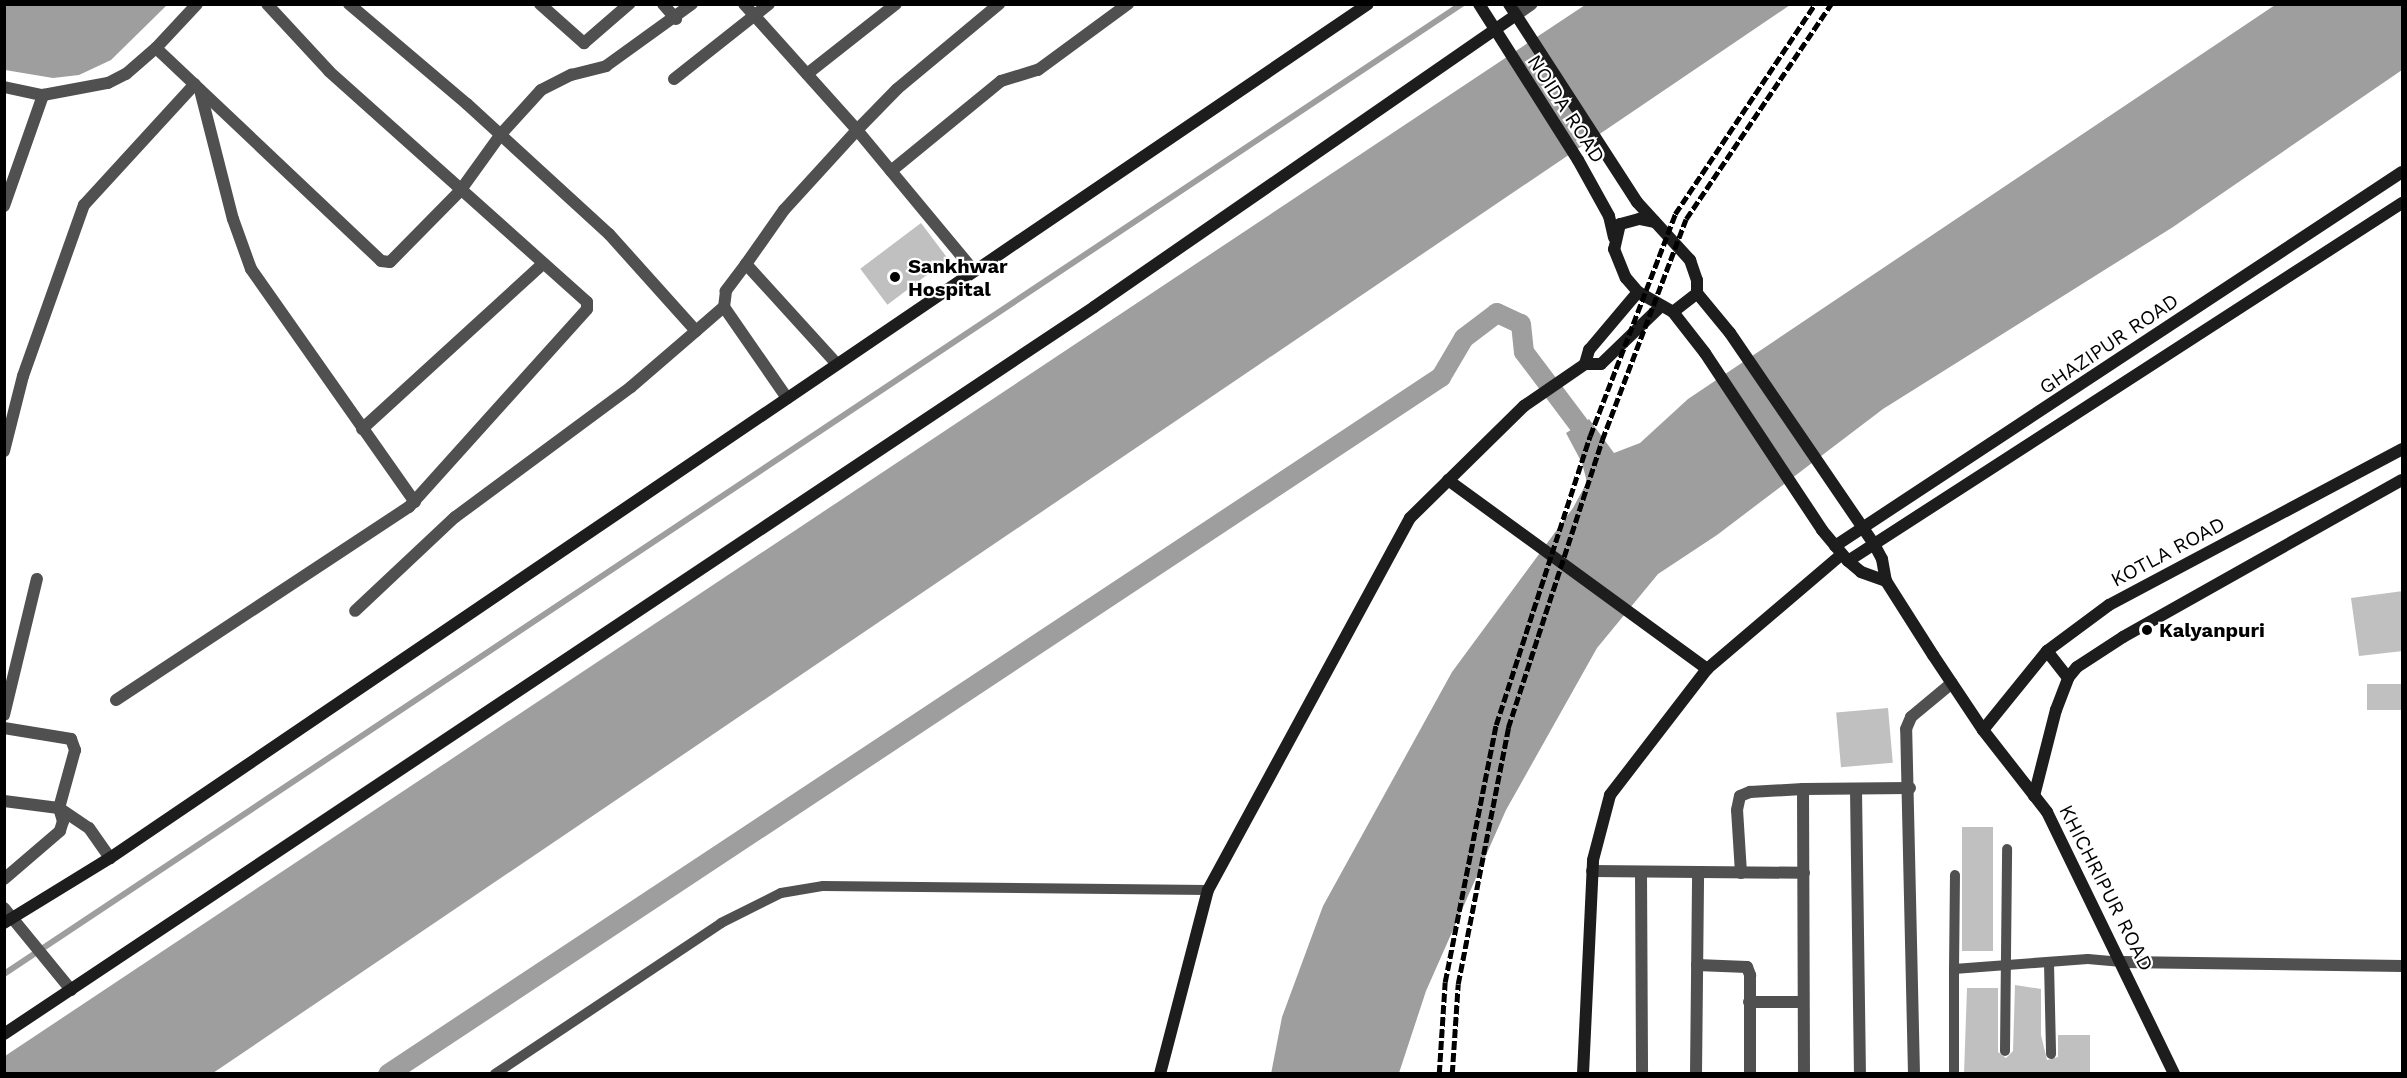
<!DOCTYPE html>
<style>
body{margin:0}
#map{position:relative;width:2407px;height:1078px;overflow:hidden;background:#fff;font-family:"Work Sans",sans-serif}
div>[style]{position:absolute}
[style*='--x']{left:calc(var(--x)*1px);top:calc(var(--y)*1px);width:calc(var(--w)*1px);rotate:calc(var(--a)*1deg)}
.water>*{inset:0;background:#9e9e9e}
.stream>*{height:6px;margin:-3px;padding:0 3px;transform-origin:3px;border-radius:3px;background:#9e9e9e}
.canal>*{height:20px;margin:-10px;padding:0 10px;transform-origin:10px;border-radius:10px;background:#9e9e9e}
.building>*{inset:0;background:#c0c0c0;transform-origin:0 0}
.lane>*{height:10px;margin:-5px;padding:0 5px;transform-origin:5px;border-radius:5px;background:#505050}
.street>*{height:12px;margin:-6px;padding:0 6px;transform-origin:6px;border-radius:6px;background:#505050}
.secondary>*{height:12px;margin:-6px;padding:0 6px;transform-origin:6px;border-radius:6px;background:#1d1d1d}
.rail>*{height:4.5px;margin-top:-2.25px;transform-origin:0;background:repeating-linear-gradient(90deg,#000 0 9px,transparent 0 12px)}
.dots>*{width:16px;height:16px;translate:-50% -50%;box-sizing:border-box;border:3px solid #fff;border-radius:50%}
span{translate:-50% -50%;white-space:nowrap;text-align:center;line-height:1.15;-webkit-text-stroke:4.5px #fff;paint-order:stroke}
.street-label{font-size:20px;color:#000}
.poi-label{font-size:20px;color:#000;font-weight:700}
.left{translate:0 -50%;text-align:left}
.frame{position:absolute;inset:0;border:6px solid #000;pointer-events:none}
</style>
<div id="map">
<div class="water">
<div style="clip-path:polygon(4px 5px,5px 4px,167px 5px,111px 60px,79px 75px,53px 78px,5px 70px)"></div>
<div style="clip-path:polygon(1585px 5px,1790px 5px,213px 1073px,5px 1074px,5px 1056px)"></div>
<div style="clip-path:polygon(2275px 5px,2402px 5px,2402px 70px,2173px 227px,1883px 409px,1717px 535px,1658px 574px,1597px 648px,1506px 810px,1426px 991px,1399px 1073px,1271px 1074px,1282px 1017px,1323px 906px,1452px 672px,1573px 508px,1587px 482px,1582px 463px,1566px 433px,1589px 419px,1614px 453px,1640px 443px,1688px 399px)"></div>
</div>
<div class="stream">
<div style="--x:4;--y:974;--w:1751;--a:-33.64"></div>
</div>
<div class="canal">
<div style="--x:388;--y:1074;--w:1263;--a:-33.5"></div>
<div style="--x:1441;--y:377;--w:45;--a:-59.5"></div>
<div style="--x:1464;--y:338;--w:41;--a:-37.1"></div>
<div style="--x:1497;--y:313;--w:26;--a:25"></div>
<div style="--x:1521;--y:324;--w:28;--a:84"></div>
<div style="--x:1524;--y:352;--w:91;--a:53"></div>
</div>
<div class="building">
<div style="left:921px;top:223px;width:45px;height:76px;rotate:53deg"></div>
<div style="clip-path:polygon(2403px 591px,2403px 651px,2359px 656px,2351px 598px)"></div>
<div style="left:2403px;top:684px;width:26px;height:36px;rotate:90deg"></div>
<div style="left:1888px;top:708px;width:55px;height:52px;rotate:85deg"></div>
<div style="left:1993px;top:827px;width:124px;height:31px;rotate:90deg"></div>
<div style="clip-path:polygon(2015px 985px,2041px 989px,2041px 1035px,2047px 1060px,2058px 1057px,2058px 1035px,2090px 1035px,2090px 1074px,1964px 1074px,1967px 988px,1998px 988px,1998px 1052px,2006px 1058px,2013px 1051px)"></div>
</div>
<div class="lane">
<div style="--x:2049;--y:963;--w:91;--a:88.7"></div>
<div style="--x:1954;--y:969;--w:94;--a:-89.4"></div>
<div style="--x:2005;--y:1051;--w:202;--a:-89.4"></div>
<div style="--x:495;--y:1074;--w:272;--a:-33.7"></div>
<div style="--x:721;--y:923;--w:67;--a:-26.6"></div>
<div style="--x:781;--y:893;--w:43;--a:-9.5"></div>
<div style="--x:823;--y:886;--w:385;--a:0.6"></div>
<div style="--x:1954;--y:1074;--w:105;--a:-90"></div>
<div style="--x:1954;--y:969;--w:134;--a:-4.3"></div>
<div style="--x:2088;--y:959;--w:34;--a:5"></div>
</div>
<div class="street">
<div style="--x:349;--y:4;--w:155;--a:40.3"></div>
<div style="--x:467;--y:104;--w:193;--a:42.5"></div>
<div style="--x:609;--y:234;--w:130;--a:48.1"></div>
<div style="--x:696;--y:331;--w:86;--a:139.3"></div>
<div style="--x:631;--y:387;--w:219;--a:143.5"></div>
<div style="--x:455;--y:517;--w:137;--a:136.8"></div>
<div style="--x:540;--y:4;--w:59;--a:41.6"></div>
<div style="--x:584;--y:43;--w:60;--a:-40.9"></div>
<div style="--x:663;--y:4;--w:20;--a:49"></div>
<div style="--x:744;--y:4;--w:169;--a:48.1"></div>
<div style="--x:857;--y:130;--w:183;--a:50.3"></div>
<div style="--x:1516;--y:15;--w:19;--a:-35"></div>
<div style="--x:156;--y:48;--w:310;--a:43.4"></div>
<div style="--x:381;--y:261;--w:9;--a:6"></div>
<div style="--x:390;--y:262;--w:100;--a:-45.4"></div>
<div style="--x:460;--y:191;--w:70;--a:-54.3"></div>
<div style="--x:501;--y:134;--w:59;--a:-47.7"></div>
<div style="--x:541;--y:90;--w:34;--a:-27"></div>
<div style="--x:571;--y:75;--w:36;--a:-14"></div>
<div style="--x:606;--y:66;--w:106;--a:-35.8"></div>
<div style="--x:807;--y:74;--w:113;--a:-38.2"></div>
<div style="--x:674;--y:79;--w:121;--a:-38.3"></div>
<div style="--x:4;--y:87;--w:40;--a:12"></div>
<div style="--x:43;--y:95;--w:66;--a:-10.5"></div>
<div style="--x:108;--y:83;--w:20;--a:-27"></div>
<div style="--x:126;--y:74;--w:40;--a:-41"></div>
<div style="--x:156;--y:48;--w:60;--a:-47"></div>
<div style="--x:200;--y:90;--w:133;--a:75.7"></div>
<div style="--x:233;--y:219;--w:53;--a:70.2"></div>
<div style="--x:251;--y:269;--w:285;--a:54.9"></div>
<div style="--x:891;--y:171;--w:142;--a:-39.3"></div>
<div style="--x:1001;--y:81;--w:39;--a:-17"></div>
<div style="--x:1038;--y:70;--w:112;--a:-36.3"></div>
<div style="--x:4;--y:206;--w:118;--a:-70.6"></div>
<div style="--x:746;--y:264;--w:34;--a:127"></div>
<div style="--x:726;--y:291;--w:16;--a:97"></div>
<div style="--x:724;--y:307;--w:111;--a:55.3"></div>
<div style="--x:696;--y:331;--w:37;--a:-41"></div>
<div style="--x:836;--y:363;--w:134;--a:-132.3"></div>
<div style="--x:746;--y:264;--w:66;--a:-54.9"></div>
<div style="--x:784;--y:210;--w:108;--a:-47.6"></div>
<div style="--x:857;--y:130;--w:57;--a:-45.7"></div>
<div style="--x:897;--y:89;--w:133;--a:-39.8"></div>
<div style="--x:362;--y:429;--w:245;--a:-42.4"></div>
<div style="--x:4;--y:451;--w:77;--a:-75.8"></div>
<div style="--x:23;--y:376;--w:182;--a:-70.4"></div>
<div style="--x:84;--y:205;--w:164;--a:-47.5"></div>
<div style="--x:116;--y:700;--w:351;--a:-33.4"></div>
<div style="--x:409;--y:507;--w:266;--a:-48"></div>
<div style="--x:587;--y:309;--w:7;--a:-90"></div>
<div style="--x:587;--y:302;--w:346;--a:-138.2"></div>
<div style="--x:329;--y:71;--w:91;--a:-132.8"></div>
<div style="--x:4;--y:715;--w:140;--a:-76.4"></div>
<div style="--x:4;--y:728;--w:68;--a:9.3"></div>
<div style="--x:71;--y:739;--w:12;--a:70"></div>
<div style="--x:75;--y:750;--w:60;--a:105.4"></div>
<div style="--x:59;--y:808;--w:14;--a:73"></div>
<div style="--x:63;--y:821;--w:10;--a:107"></div>
<div style="--x:60;--y:831;--w:74;--a:139.4"></div>
<div style="--x:1803;--y:789;--w:285;--a:89.8"></div>
<div style="--x:1856;--y:790;--w:284;--a:89.2"></div>
<div style="--x:4;--y:801;--w:55;--a:7.3"></div>
<div style="--x:59;--y:808;--w:36;--a:34"></div>
<div style="--x:89;--y:828;--w:37;--a:55"></div>
<div style="--x:1592;--y:871;--w:212;--a:0.5"></div>
<div style="--x:1641;--y:872;--w:202;--a:89.7"></div>
<div style="--x:1741;--y:873;--w:63;--a:-93.6"></div>
<div style="--x:1737;--y:810;--w:14;--a:-78"></div>
<div style="--x:1740;--y:796;--w:11;--a:-22"></div>
<div style="--x:1750;--y:792;--w:53;--a:-3.2"></div>
<div style="--x:1803;--y:789;--w:107;--a:-0.5"></div>
<div style="--x:4;--y:908;--w:106;--a:50.7"></div>
<div style="--x:2122;--y:962;--w:280;--a:0.8"></div>
<div style="--x:1697;--y:965;--w:50;--a:2.3"></div>
<div style="--x:1747;--y:967;--w:9;--a:69"></div>
<div style="--x:1750;--y:975;--w:99;--a:90"></div>
<div style="--x:1749;--y:1002;--w:54;--a:0"></div>
<div style="--x:1696;--y:1074;--w:202;--a:-89.4"></div>
<div style="--x:1914;--y:1074;--w:345;--a:-91.3"></div>
<div style="--x:1906;--y:729;--w:13;--a:-67"></div>
<div style="--x:1911;--y:717;--w:53;--a:-39.7"></div>
</div>
<div class="secondary">
<div style="--x:1479;--y:4;--w:185;--a:57.6"></div>
<div style="--x:1578;--y:160;--w:64;--a:61"></div>
<div style="--x:1609;--y:216;--w:22;--a:77"></div>
<div style="--x:1509;--y:4;--w:236;--a:57.1"></div>
<div style="--x:1637;--y:202;--w:79;--a:47.6"></div>
<div style="--x:1690;--y:260;--w:21;--a:71"></div>
<div style="--x:1697;--y:280;--w:13;--a:90"></div>
<div style="--x:1697;--y:293;--w:52;--a:50.5"></div>
<div style="--x:1730;--y:333;--w:255;--a:55.7"></div>
<div style="--x:1874;--y:544;--w:17;--a:62"></div>
<div style="--x:1882;--y:559;--w:22;--a:80"></div>
<div style="--x:1886;--y:581;--w:88;--a:57.6"></div>
<div style="--x:1933;--y:655;--w:90;--a:56.3"></div>
<div style="--x:1983;--y:730;--w:104;--a:52"></div>
<div style="--x:2047;--y:812;--w:291;--a:64.1"></div>
<div style="--x:1655;--y:222;--w:16;--a:-169"></div>
<div style="--x:1639;--y:219;--w:20;--a:165"></div>
<div style="--x:1620;--y:224;--w:26;--a:103"></div>
<div style="--x:1614;--y:249;--w:31;--a:68"></div>
<div style="--x:1626;--y:278;--w:18;--a:49"></div>
<div style="--x:1638;--y:292;--w:40;--a:29.7"></div>
<div style="--x:1673;--y:312;--w:52;--a:52"></div>
<div style="--x:1705;--y:353;--w:212;--a:56.5"></div>
<div style="--x:1822;--y:530;--w:40;--a:50"></div>
<div style="--x:1848;--y:561;--w:17;--a:40"></div>
<div style="--x:1861;--y:572;--w:27;--a:20"></div>
<div style="--x:1673;--y:312;--w:31;--a:-38"></div>
<div style="--x:1585;--y:364;--w:16;--a:0"></div>
<div style="--x:1601;--y:364;--w:83;--a:-44"></div>
<div style="--x:1448;--y:480;--w:321;--a:36.1"></div>
<div style="--x:1835;--y:546;--w:679;--a:-33.41"></div>
<div style="--x:1848;--y:561;--w:660;--a:-32.87"></div>
<div style="--x:2047;--y:651;--w:34;--a:52"></div>
<div style="--x:1983;--y:730;--w:102;--a:-51"></div>
<div style="--x:2047;--y:651;--w:77;--a:-36.6"></div>
<div style="--x:2109;--y:605;--w:332;--a:-28"></div>
<div style="--x:2034;--y:796;--w:89;--a:-75.7"></div>
<div style="--x:2056;--y:710;--w:34;--a:-69"></div>
<div style="--x:2068;--y:678;--w:14;--a:-51"></div>
<div style="--x:2077;--y:667;--w:55;--a:-33.1"></div>
<div style="--x:2123;--y:637;--w:320;--a:-29.4"></div>
<div style="--x:4;--y:923;--w:124;--a:-31.5"></div>
<div style="--x:110;--y:858;--w:1520;--a:-34.17"></div>
<div style="--x:4;--y:1034;--w:1310;--a:-33.7"></div>
<div style="--x:1094;--y:307;--w:513;--a:-34.68"></div>
<div style="--x:1160;--y:1074;--w:190;--a:-75.4"></div>
<div style="--x:1208;--y:890;--w:423;--a:-61.5"></div>
<div style="--x:1410;--y:518;--w:160;--a:-44.5"></div>
<div style="--x:1524;--y:406;--w:74;--a:-34.5"></div>
<div style="--x:1585;--y:364;--w:15;--a:-74"></div>
<div style="--x:1589;--y:350;--w:76;--a:-49.8"></div>
<div style="--x:1583;--y:1074;--w:214;--a:-87.3"></div>
<div style="--x:1593;--y:860;--w:67;--a:-75.3"></div>
<div style="--x:1610;--y:795;--w:159;--a:-52.4"></div>
<div style="--x:1707;--y:669;--w:177;--a:-40.4"></div>
</div>
<div class="rail">
<div style="--x:1439;--y:1074;--w:92;--a:-86.3"></div>
<div style="--x:1445;--y:982;--w:262;--a:-78.8"></div>
<div style="--x:1496;--y:725;--w:304;--a:-72"></div>
<div style="--x:1590;--y:436;--w:238;--a:-69"></div>
<div style="--x:1675;--y:214;--w:252;--a:-56.3"></div>
<div style="--x:1452;--y:1074;--w:90;--a:-86.2"></div>
<div style="--x:1458;--y:984;--w:261;--a:-78.9"></div>
<div style="--x:1508;--y:728;--w:303;--a:-71.9"></div>
<div style="--x:1602;--y:440;--w:236;--a:-69.2"></div>
<div style="--x:1686;--y:219;--w:259;--a:-56"></div>
</div>
<div class="dots">
<div style="left:895px;top:277px;background:#000"></div>
<div style="left:2147px;top:630px;background:#000"></div>
</div>
<div class="street-label">
<span style="left:1566px;top:109px;rotate:57deg">NOIDA ROAD</span>
<span style="left:2109px;top:344px;rotate:-34deg">GHAZIPUR ROAD</span>
<span style="left:2168px;top:552px;rotate:-28deg">KOTLA ROAD</span>
<span style="left:2106px;top:888px;rotate:63deg">KHICHRIPUR ROAD</span>
</div>
<div class="poi-label">
<span class="left" style="left:908px;top:278px">Sankhwar<br>Hospital</span>
<span class="left" style="left:2159px;top:630px">Kalyanpuri</span>
</div>
<div class="frame"></div>
</div>
